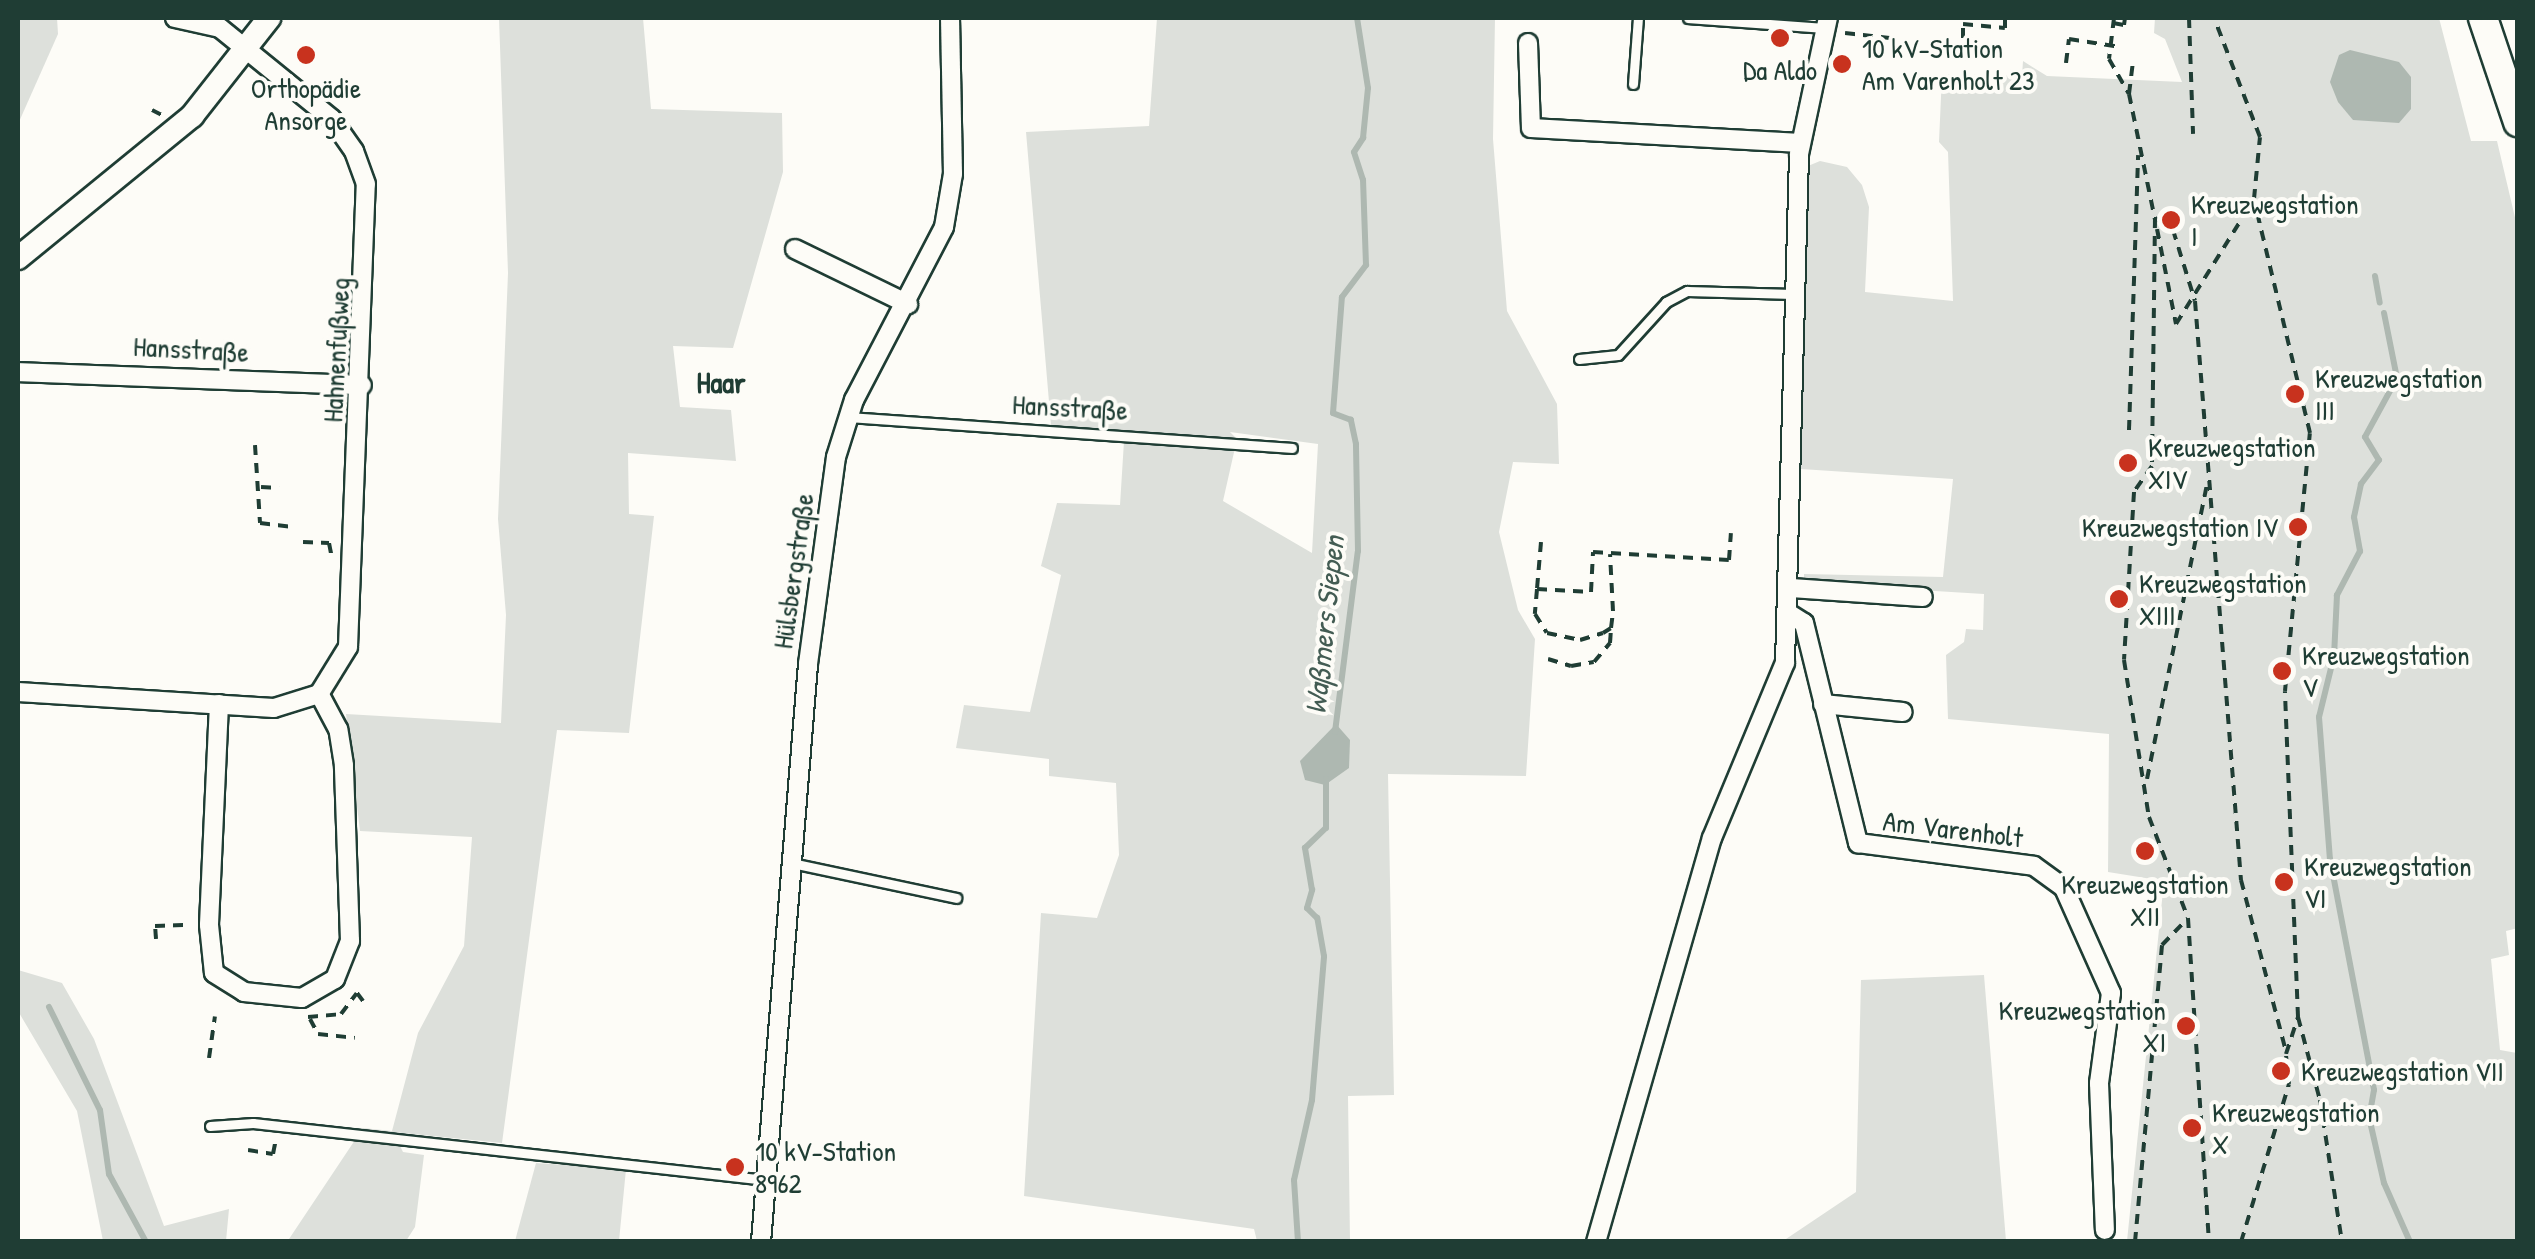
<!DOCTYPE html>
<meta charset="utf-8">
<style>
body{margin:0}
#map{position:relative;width:2535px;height:1259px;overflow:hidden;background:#fdfcf7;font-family:"Patrick Hand",sans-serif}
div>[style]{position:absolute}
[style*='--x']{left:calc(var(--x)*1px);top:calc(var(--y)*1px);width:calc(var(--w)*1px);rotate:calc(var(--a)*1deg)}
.green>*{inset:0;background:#dde0db}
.water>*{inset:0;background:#aeb8b1}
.stream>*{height:6px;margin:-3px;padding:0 3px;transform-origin:3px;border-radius:3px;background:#aeb8b1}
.path>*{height:4px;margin-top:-2px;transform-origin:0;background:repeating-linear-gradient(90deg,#1f3d34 0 10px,transparent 0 18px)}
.roads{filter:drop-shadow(2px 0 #1f3d34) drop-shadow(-2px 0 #1f3d34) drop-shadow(0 2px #1f3d34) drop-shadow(0 -2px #1f3d34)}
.service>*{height:9px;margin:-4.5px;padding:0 4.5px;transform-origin:4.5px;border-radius:4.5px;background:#fdfcf7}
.minor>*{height:18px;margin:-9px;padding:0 9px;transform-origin:9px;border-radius:9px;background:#fdfcf7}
.tertiary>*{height:22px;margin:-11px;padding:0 11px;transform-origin:11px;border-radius:11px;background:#fdfcf7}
.primary>*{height:28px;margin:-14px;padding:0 14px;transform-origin:14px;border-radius:14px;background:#fdfcf7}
.dots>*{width:28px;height:28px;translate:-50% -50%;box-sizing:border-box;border:5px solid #fdfcf7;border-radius:50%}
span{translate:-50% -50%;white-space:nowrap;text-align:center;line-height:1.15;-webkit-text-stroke:8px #fdfcf7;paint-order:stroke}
.poi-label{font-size:28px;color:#1f3d34}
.left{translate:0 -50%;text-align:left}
.right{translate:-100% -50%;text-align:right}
.street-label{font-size:28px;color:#1f3d34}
.neighbourhood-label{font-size:30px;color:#1f3d34;font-weight:700}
.water-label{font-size:30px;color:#435c53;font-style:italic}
.frame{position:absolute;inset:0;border:20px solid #1f3d34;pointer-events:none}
</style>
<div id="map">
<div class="green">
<div style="clip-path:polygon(18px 18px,57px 18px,58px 34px,18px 124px)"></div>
<div style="clip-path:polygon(499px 18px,643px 18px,651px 109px,782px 113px,783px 172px,733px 348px,673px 346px,680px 407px,731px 410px,736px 461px,628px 453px,629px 514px,654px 516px,629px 733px,557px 730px,502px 1143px,393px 1132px,403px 1152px,424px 1155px,415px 1227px,406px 1241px,287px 1242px,363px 1128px,392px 1131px,418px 1033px,464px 946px,472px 837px,360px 831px,346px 714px,501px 723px,506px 615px,498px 519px,508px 273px)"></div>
<div style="clip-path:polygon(evenodd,1157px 18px,1495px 18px,1493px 139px,1507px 311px,1557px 404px,1559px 464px,1513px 462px,1499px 532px,1518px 610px,1535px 639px,1526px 776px,1388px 774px,1394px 1095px,1348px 1096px,1350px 1241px,1257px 1241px,1254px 1229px,1024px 1196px,1041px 913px,1097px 918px,1119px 855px,1116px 783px,1049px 776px,1049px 759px,956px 748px,964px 705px,1030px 712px,1061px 575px,1041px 566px,1057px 503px,1120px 505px,1124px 441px,1052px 437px,1026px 132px,1149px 126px,1157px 18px,1230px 432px,1318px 444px,1312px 553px,1223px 501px,1237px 439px,1230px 432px)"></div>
<div style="clip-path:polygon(2155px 18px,2439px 18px,2471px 141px,2497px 141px,2517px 226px,2518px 928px,2506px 931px,2509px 955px,2491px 959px,2500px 1050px,2517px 1053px,2517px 1241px,2127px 1241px,2164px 881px,2108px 872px,2109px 734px,1948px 719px,1946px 655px,1964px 642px,1966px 629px,1983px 630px,1984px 594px,1804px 583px,1804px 574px,1943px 577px,1953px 479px,1801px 469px,1808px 166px,1820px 161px,1847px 167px,1862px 185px,1869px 207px,1865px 292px,1953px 301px,1948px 152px,1939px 142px,1942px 74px,2022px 76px,2023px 61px,2047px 76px,2182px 82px,2165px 39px,2154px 33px)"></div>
<div style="clip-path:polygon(18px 970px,62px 983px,94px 1039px,164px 1226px,229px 1209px,226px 1241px,103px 1241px,77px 1111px,18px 1011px)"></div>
<div style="clip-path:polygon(1984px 975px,2006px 1241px,1783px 1241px,1856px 1192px,1861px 980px)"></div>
<div style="clip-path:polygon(536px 1163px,626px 1169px,619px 1241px,515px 1241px)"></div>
</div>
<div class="water">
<div style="clip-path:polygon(2350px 50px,2399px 62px,2411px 77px,2411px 109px,2399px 123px,2353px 120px,2338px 102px,2330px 82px,2339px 55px)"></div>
<div style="clip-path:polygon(1336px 724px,1350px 740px,1349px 768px,1325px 785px,1305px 780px,1300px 761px)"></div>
</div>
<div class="stream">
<div style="--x:2375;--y:276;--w:27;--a:80"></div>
<div style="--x:2384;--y:313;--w:66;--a:78.7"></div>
<div style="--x:2397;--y:378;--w:67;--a:118.5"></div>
<div style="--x:2365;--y:437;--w:27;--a:59"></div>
<div style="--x:2379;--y:460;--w:30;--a:127"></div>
<div style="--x:2361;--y:484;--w:34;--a:102"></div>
<div style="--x:2354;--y:517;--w:35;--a:80"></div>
<div style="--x:2360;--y:551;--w:50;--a:117.6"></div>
<div style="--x:2337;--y:595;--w:61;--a:92.8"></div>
<div style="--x:2334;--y:656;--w:63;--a:103.8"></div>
<div style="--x:2319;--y:717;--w:142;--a:85.6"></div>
<div style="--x:2330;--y:859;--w:235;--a:79.2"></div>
<div style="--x:2374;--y:1090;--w:27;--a:100"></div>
<div style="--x:2369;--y:1117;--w:68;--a:77.2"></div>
<div style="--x:2384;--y:1183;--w:64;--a:66.2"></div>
<div style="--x:1335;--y:732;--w:182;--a:-82.8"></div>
<div style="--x:1358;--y:551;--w:107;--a:-91.1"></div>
<div style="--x:1356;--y:444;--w:25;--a:-102"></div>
<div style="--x:1351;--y:420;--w:19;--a:-159"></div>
<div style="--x:1333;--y:413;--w:116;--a:-85.6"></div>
<div style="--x:1342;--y:297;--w:40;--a:-53"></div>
<div style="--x:1366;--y:265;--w:85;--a:-92"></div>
<div style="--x:1363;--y:180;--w:29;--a:-108"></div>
<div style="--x:1354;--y:152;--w:17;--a:-57"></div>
<div style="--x:1363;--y:138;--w:50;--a:-84.3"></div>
<div style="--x:1368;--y:88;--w:71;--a:-98.9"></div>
<div style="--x:49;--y:1007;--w:115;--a:63.7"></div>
<div style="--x:100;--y:1110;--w:65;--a:82"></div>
<div style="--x:109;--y:1174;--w:77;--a:61.4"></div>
<div style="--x:1298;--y:1242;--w:62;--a:-93.7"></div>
<div style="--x:1294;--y:1180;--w:82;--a:-77.3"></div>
<div style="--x:1312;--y:1100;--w:144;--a:-85.2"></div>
<div style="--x:1324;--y:956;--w:39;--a:-100"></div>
<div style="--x:1317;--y:918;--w:14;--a:-135"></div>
<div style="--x:1307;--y:908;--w:19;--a:-74"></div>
<div style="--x:1312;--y:890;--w:43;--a:-99.5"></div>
<div style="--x:1305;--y:848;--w:29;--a:-44"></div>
<div style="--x:1326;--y:828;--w:49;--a:-90"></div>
</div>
<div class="path">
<div style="--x:2114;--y:18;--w:41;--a:97"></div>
<div style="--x:2109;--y:59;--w:40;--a:60.3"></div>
<div style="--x:2129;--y:94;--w:129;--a:78.3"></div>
<div style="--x:2189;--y:18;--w:116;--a:88"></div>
<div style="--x:2113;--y:23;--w:11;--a:10"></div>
<div style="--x:2124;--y:25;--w:7;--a:-82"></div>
<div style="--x:1845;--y:33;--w:54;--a:6.3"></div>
<div style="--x:1963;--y:56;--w:32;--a:-90"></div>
<div style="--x:1963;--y:24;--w:42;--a:5.4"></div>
<div style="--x:2005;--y:28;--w:10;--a:-90"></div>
<div style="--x:2066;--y:63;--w:24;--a:-83"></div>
<div style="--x:2069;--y:39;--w:52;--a:8.9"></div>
<div style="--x:2129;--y:94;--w:33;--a:-83"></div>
<div style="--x:152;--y:110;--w:11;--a:27"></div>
<div style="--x:2155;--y:218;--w:248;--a:90.7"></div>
<div style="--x:2152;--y:466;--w:32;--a:125"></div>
<div style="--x:2134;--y:492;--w:168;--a:93.4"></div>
<div style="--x:2124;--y:660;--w:159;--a:81"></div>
<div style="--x:2149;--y:817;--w:108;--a:68.9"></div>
<div style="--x:2188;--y:918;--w:325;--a:86.3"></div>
<div style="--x:2155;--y:218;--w:22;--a:34"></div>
<div style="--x:2173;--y:230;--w:74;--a:72.8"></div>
<div style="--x:2195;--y:301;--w:581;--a:85.46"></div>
<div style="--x:2241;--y:880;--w:178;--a:75.3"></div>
<div style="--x:2157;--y:229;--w:97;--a:78.7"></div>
<div style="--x:2176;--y:324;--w:147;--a:-58"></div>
<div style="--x:2254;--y:199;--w:62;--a:-84.5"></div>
<div style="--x:2260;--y:137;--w:128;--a:-111.1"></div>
<div style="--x:2129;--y:430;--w:275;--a:-88.1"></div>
<div style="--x:255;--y:445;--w:78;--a:86.3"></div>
<div style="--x:260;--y:523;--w:35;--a:7"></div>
<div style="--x:261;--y:487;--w:18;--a:3"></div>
<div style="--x:303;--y:542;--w:26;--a:2"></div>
<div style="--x:329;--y:543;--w:16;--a:79"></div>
<div style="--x:1541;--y:542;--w:47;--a:94.9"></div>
<div style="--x:1537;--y:589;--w:54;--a:3.2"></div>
<div style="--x:1591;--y:592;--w:40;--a:-87.1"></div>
<div style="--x:1593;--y:552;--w:136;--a:3.4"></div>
<div style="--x:1729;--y:560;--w:27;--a:-86"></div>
<div style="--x:1537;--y:589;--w:25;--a:95"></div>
<div style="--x:1535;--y:614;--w:22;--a:58"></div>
<div style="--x:1547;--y:633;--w:34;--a:12"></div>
<div style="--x:1580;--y:640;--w:24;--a:-17"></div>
<div style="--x:1603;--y:633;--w:9;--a:-32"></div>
<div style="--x:1611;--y:628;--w:17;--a:-83"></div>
<div style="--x:1613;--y:611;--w:57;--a:-93"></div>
<div style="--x:1548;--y:659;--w:24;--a:17"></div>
<div style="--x:1571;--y:666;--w:23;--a:-10"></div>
<div style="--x:1594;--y:662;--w:25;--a:-50"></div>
<div style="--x:1610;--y:643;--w:15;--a:-86"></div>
<div style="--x:2147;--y:779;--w:301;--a:-78.5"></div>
<div style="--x:156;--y:939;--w:13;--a:-94"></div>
<div style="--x:155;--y:926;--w:35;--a:-2"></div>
<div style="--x:308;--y:1017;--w:33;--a:-5"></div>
<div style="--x:341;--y:1014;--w:26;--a:-53"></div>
<div style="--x:357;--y:993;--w:10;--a:53"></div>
<div style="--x:2298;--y:1017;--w:86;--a:75.2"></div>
<div style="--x:2320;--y:1100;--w:144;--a:81.2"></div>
<div style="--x:310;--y:1019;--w:17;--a:62"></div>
<div style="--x:318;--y:1034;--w:37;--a:6"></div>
<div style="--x:209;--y:1058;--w:42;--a:-81.9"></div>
<div style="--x:248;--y:1150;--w:25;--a:9"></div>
<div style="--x:273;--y:1154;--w:15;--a:-79"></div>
<div style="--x:2135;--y:1242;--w:298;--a:-84.8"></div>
<div style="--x:2162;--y:945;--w:37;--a:-46"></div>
<div style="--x:2241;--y:1242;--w:165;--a:-73.1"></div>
<div style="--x:2289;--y:1084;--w:30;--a:-96"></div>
<div style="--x:2286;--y:1054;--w:39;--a:-72"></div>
<div style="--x:2298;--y:1017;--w:326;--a:-92.3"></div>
<div style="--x:2285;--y:691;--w:259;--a:-84.5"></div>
<div style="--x:2310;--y:433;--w:241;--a:-103.5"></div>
</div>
<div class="roads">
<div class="service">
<div style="--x:1688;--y:18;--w:136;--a:4.2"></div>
<div style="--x:1633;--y:84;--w:66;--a:-85.7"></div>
<div style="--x:1579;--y:359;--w:39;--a:-6"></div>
<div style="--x:1618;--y:355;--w:72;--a:-47.8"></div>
<div style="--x:1666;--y:302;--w:24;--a:-28"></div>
<div style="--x:1687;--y:291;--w:106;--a:1.6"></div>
<div style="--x:849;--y:417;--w:444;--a:4"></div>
<div style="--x:792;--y:863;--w:168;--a:12"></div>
<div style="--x:210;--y:1126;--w:43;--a:-4"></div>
<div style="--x:253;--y:1123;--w:516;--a:6.34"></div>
</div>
<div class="minor">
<div style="--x:1528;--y:43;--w:85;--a:88"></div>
<div style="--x:1531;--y:128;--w:270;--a:3.2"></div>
<div style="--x:795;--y:249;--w:126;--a:26"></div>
<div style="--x:18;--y:372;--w:344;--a:2.2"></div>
<div style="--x:1791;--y:588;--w:132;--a:3.9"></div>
<div style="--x:1791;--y:615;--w:15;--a:32"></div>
<div style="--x:1804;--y:623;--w:227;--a:76.2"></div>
<div style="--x:1858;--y:843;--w:177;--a:7.4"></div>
<div style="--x:2034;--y:866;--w:37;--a:36"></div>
<div style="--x:2064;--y:888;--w:115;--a:65.9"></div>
<div style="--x:2111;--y:993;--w:91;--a:97.6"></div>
<div style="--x:2099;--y:1083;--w:147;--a:87.7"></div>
<div style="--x:18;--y:692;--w:256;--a:3.6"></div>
<div style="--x:274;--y:708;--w:47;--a:-17.3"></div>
<div style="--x:319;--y:694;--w:55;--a:-58.3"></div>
<div style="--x:348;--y:647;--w:463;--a:-87.8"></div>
<div style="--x:366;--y:184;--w:35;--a:-110"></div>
<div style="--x:354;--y:151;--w:39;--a:-125"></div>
<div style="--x:332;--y:119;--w:144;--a:-140.9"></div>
<div style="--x:220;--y:28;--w:46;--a:-167.5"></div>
<div style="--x:219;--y:704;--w:221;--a:92.6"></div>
<div style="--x:209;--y:925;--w:48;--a:84.1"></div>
<div style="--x:214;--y:973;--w:36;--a:32"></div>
<div style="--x:244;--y:992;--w:58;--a:5.9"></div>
<div style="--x:302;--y:998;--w:38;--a:-30"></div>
<div style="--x:335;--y:979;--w:41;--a:-68.5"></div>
<div style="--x:350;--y:941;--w:176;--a:-92"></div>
<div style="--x:344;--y:765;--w:36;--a:-99"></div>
<div style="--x:338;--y:729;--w:40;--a:-118"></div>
<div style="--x:1823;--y:704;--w:80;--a:5.7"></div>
<div style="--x:761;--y:1242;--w:580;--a:-85.35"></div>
<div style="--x:808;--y:664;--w:209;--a:-82.3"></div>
<div style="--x:836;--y:457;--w:60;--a:-72.5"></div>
<div style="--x:854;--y:400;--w:195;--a:-62.5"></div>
<div style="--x:944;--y:227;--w:54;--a:-80.4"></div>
<div style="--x:953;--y:174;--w:156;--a:-91.1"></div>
<div style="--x:1596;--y:1242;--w:420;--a:-74"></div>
<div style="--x:1712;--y:838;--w:190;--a:-67.4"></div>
<div style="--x:1785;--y:663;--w:509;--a:-88.42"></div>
<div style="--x:1799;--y:154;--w:139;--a:-78"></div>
</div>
<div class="tertiary">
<div style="--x:18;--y:258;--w:225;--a:-39.2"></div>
<div style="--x:192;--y:116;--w:125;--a:-51.8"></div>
</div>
<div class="primary">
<div style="--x:2483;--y:18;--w:110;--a:71.4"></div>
</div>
</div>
<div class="dots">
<div style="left:1780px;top:38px;background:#c8321e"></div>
<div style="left:306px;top:55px;background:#c8321e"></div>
<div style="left:1842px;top:64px;background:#c8321e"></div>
<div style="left:2171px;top:220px;background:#c8321e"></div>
<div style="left:2295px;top:394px;background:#c8321e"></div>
<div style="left:2128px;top:463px;background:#c8321e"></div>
<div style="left:2298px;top:527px;background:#c8321e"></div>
<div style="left:2119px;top:599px;background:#c8321e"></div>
<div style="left:2282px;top:671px;background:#c8321e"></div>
<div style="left:2145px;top:851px;background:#c8321e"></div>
<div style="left:2284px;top:882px;background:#c8321e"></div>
<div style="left:2186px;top:1026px;background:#c8321e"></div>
<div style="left:2281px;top:1071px;background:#c8321e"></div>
<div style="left:2192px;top:1128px;background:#c8321e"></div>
<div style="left:735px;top:1167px;background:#c8321e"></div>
</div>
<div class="poi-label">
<span class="left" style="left:1862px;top:64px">10 kV-Station<br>Am Varenholt 23</span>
<span style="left:1780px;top:70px">Da Aldo</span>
<span style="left:306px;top:104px">Orthopädie<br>Ansorge</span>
<span class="left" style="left:2191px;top:220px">Kreuzwegstation<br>I</span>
<span class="left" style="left:2315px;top:394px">Kreuzwegstation<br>III</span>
<span class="left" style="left:2148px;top:463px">Kreuzwegstation<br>XIV</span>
<span class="right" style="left:2278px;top:527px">Kreuzwegstation IV</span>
<span class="left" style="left:2139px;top:599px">Kreuzwegstation<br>XIII</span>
<span class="left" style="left:2302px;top:671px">Kreuzwegstation<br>V</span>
<span class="left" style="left:2304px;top:882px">Kreuzwegstation<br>VI</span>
<span style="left:2145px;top:900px">Kreuzwegstation<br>XII</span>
<span class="right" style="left:2166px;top:1026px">Kreuzwegstation<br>XI</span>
<span class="left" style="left:2301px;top:1071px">Kreuzwegstation VII</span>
<span class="left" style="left:2212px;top:1128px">Kreuzwegstation<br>X</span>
<span class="left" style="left:755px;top:1167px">10 kV-Station<br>8962</span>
</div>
<div class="street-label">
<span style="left:191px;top:349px;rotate:3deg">Hansstraße</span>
<span style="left:336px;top:350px;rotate:-87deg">Hahnenfußweg</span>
<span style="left:1070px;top:407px;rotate:3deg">Hansstraße</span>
<span style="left:793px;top:571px;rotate:-82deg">Hülsbergstraße</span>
<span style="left:1953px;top:829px;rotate:7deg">Am Varenholt</span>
</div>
<div class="neighbourhood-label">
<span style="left:721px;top:382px">Haar</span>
</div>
<div class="water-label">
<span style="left:1324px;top:625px;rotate:-84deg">Waßmers Siepen</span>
</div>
<div class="frame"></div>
</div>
